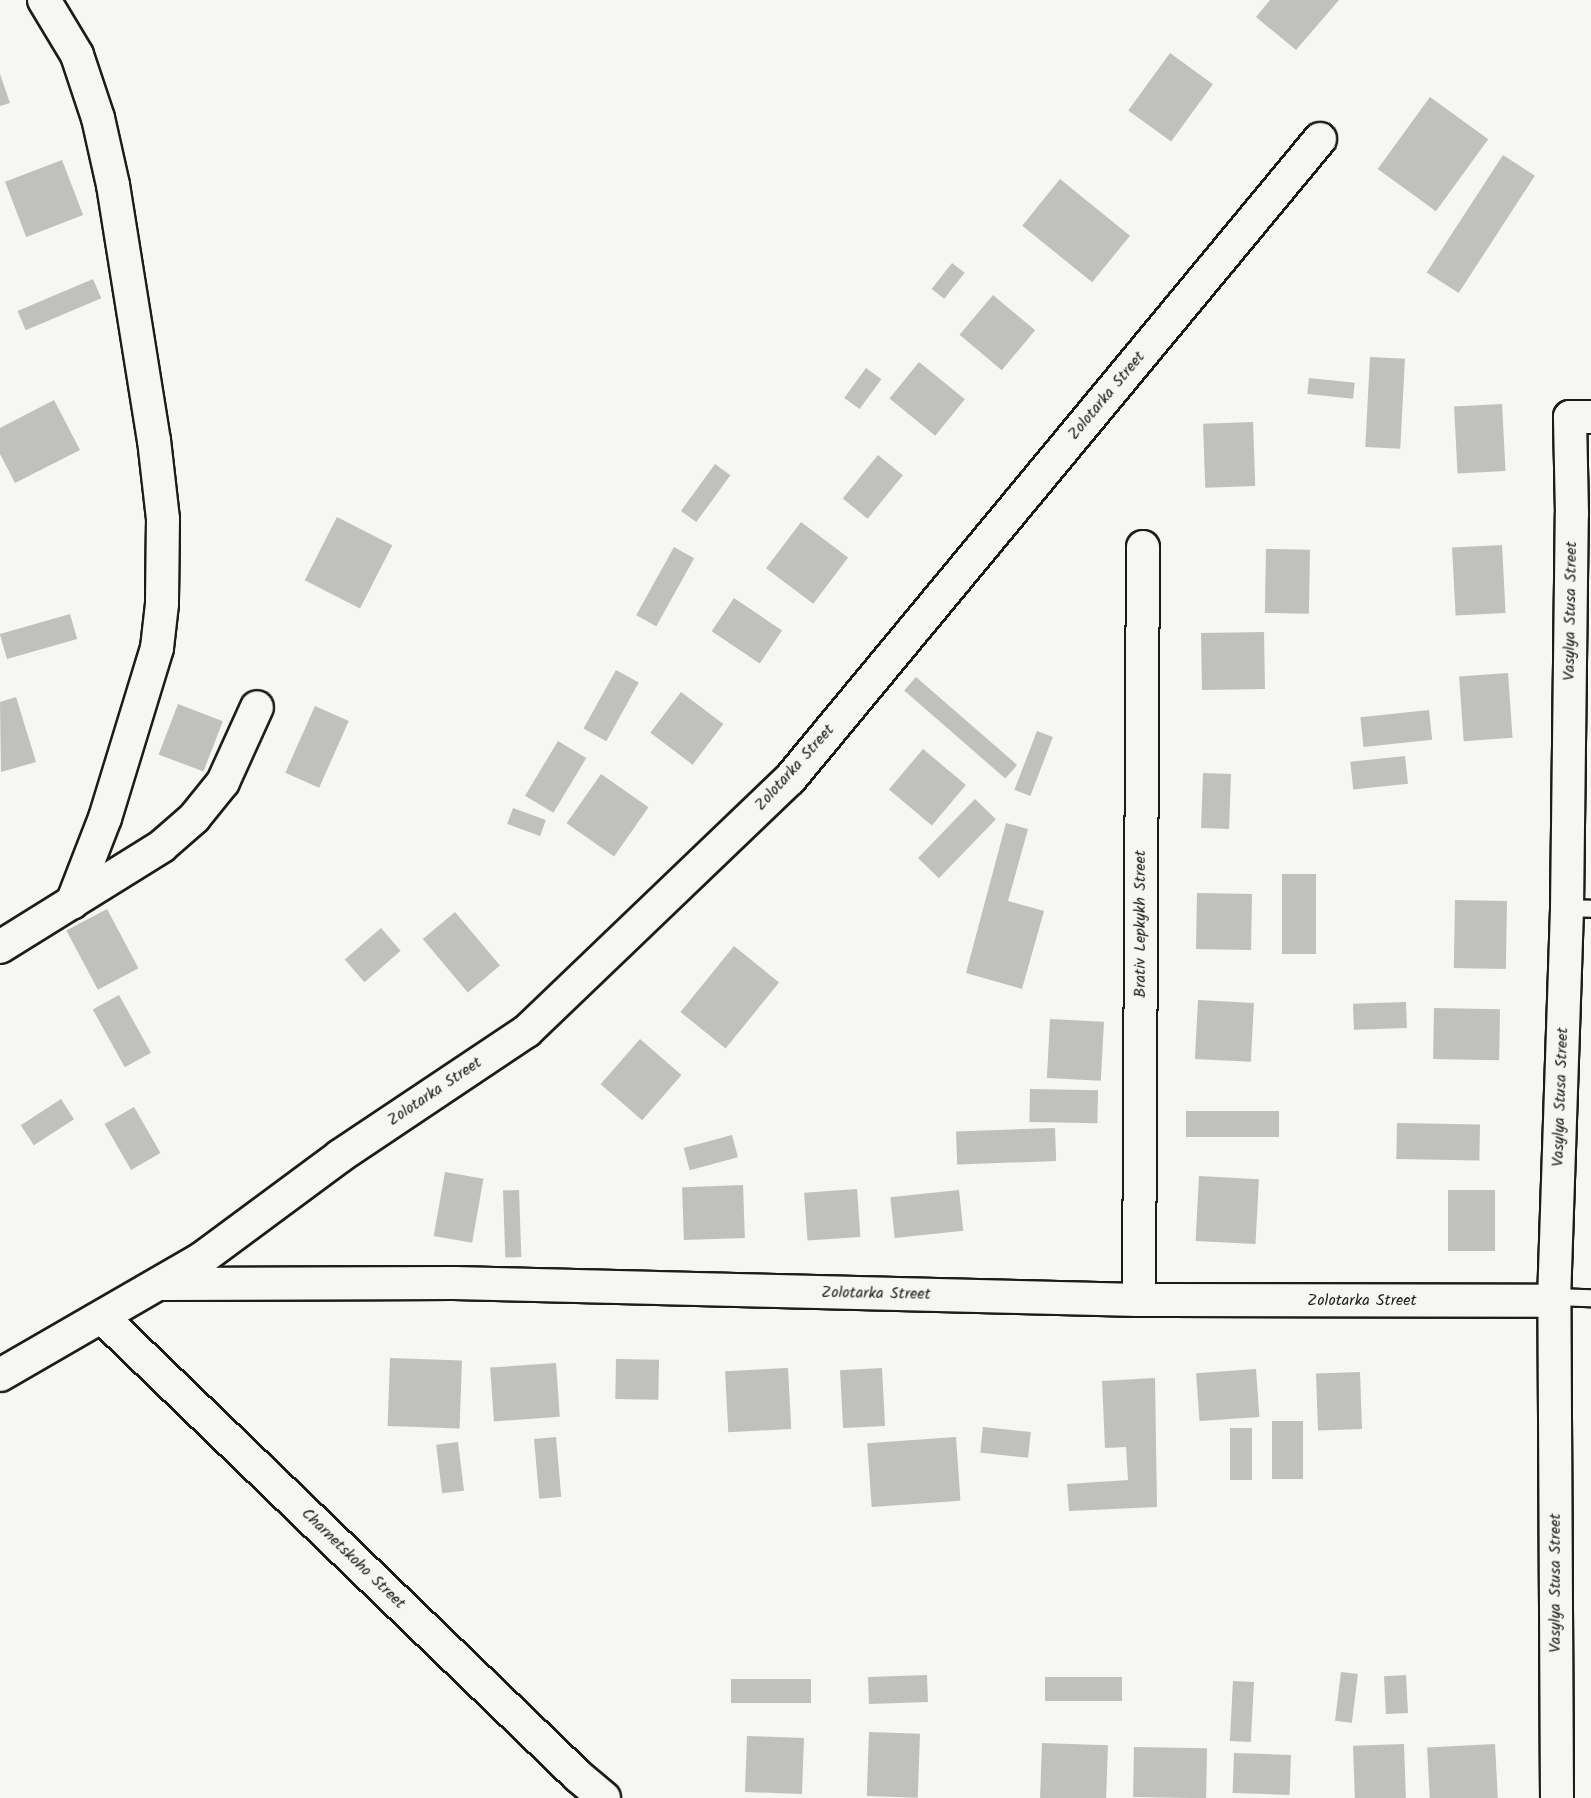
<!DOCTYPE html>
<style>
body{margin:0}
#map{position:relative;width:1591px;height:1798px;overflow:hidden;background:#f6f6f2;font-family:Kalam,sans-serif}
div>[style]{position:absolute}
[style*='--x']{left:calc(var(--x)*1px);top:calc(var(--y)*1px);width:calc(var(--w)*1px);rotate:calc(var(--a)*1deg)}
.building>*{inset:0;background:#c0c0bd;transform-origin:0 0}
.roads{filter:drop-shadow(2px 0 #1c1c1c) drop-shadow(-2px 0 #1c1c1c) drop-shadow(0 2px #1c1c1c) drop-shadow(0 -2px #1c1c1c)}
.lane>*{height:16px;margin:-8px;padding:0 8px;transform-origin:8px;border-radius:8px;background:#f6f6f2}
.street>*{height:32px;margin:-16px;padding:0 16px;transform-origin:16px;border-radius:16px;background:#f6f6f2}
span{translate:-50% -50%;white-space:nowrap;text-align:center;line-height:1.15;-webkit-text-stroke:4.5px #f6f6f2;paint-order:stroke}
.street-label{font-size:16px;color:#1c1c1c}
</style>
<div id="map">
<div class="building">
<div style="clip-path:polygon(1270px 0,1339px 0,1296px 50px,1256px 17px)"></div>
<div style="left:1170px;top:53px;width:53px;height:71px;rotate:36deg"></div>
<div style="clip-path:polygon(0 74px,10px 103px,0 106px)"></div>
<div style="left:1430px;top:97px;width:72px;height:89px;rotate:36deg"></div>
<div style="left:1503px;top:155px;width:38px;height:140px;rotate:33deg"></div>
<div style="left:62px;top:160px;width:59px;height:61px;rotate:69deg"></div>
<div style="left:1060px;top:179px;width:90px;height:60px;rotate:39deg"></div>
<div style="left:952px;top:263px;width:16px;height:33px;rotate:38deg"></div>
<div style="left:93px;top:279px;width:21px;height:82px;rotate:67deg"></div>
<div style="left:993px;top:295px;width:55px;height:52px;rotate:40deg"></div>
<div style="left:1370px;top:357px;width:35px;height:90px;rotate:3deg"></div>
<div style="left:919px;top:362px;width:59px;height:47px;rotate:39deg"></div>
<div style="left:866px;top:368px;width:19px;height:37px;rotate:36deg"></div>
<div style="left:1309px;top:378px;width:46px;height:16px;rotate:6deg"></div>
<div style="clip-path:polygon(54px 400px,80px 450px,15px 483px,0 454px,0 428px)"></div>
<div style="left:1502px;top:404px;width:67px;height:48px;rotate:87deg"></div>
<div style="left:1253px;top:422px;width:64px;height:50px;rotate:88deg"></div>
<div style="left:878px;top:455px;width:32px;height:56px;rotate:39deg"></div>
<div style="left:715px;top:464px;width:19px;height:58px;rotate:36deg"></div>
<div style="left:337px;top:517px;width:62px;height:71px;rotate:27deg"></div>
<div style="left:801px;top:522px;width:59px;height:58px;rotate:37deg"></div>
<div style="left:1502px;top:545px;width:68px;height:50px;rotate:87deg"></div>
<div style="left:674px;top:547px;width:23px;height:78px;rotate:29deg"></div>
<div style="left:1266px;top:549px;width:44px;height:64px;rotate:1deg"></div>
<div style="left:734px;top:598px;width:58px;height:40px;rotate:34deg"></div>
<div style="left:70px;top:614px;width:26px;height:73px;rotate:74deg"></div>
<div style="left:1264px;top:632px;width:57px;height:63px;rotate:89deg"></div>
<div style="left:616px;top:670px;width:26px;height:67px;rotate:29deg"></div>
<div style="left:1508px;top:673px;width:65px;height:49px;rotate:86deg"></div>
<div style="left:916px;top:677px;width:134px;height:18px;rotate:41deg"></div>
<div style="left:681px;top:692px;width:53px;height:51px;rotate:37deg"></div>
<div style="clip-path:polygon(16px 697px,36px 762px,1px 772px,0 702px)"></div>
<div style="left:178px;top:704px;width:48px;height:54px;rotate:21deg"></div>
<div style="left:315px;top:706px;width:37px;height:73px;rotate:24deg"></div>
<div style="left:1429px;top:710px;width:30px;height:69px;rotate:84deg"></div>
<div style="left:1037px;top:731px;width:17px;height:63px;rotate:21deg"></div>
<div style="left:558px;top:741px;width:33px;height:64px;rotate:31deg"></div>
<div style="left:923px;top:749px;width:56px;height:53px;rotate:40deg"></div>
<div style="left:1405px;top:756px;width:28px;height:55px;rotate:84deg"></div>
<div style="left:1203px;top:773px;width:28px;height:55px;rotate:2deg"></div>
<div style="left:601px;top:774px;width:58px;height:60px;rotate:35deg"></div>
<div style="left:975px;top:799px;width:29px;height:82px;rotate:44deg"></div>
<div style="left:513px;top:808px;width:35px;height:17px;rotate:20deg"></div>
<div style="clip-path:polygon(1006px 823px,1028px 829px,1008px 901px,1044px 911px,1022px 989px,966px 973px)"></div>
<div style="left:1282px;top:874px;width:34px;height:80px"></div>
<div style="left:1197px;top:893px;width:55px;height:56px;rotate:1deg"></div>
<div style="left:1455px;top:900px;width:52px;height:68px;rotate:1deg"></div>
<div style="left:107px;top:909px;width:67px;height:46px;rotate:62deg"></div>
<div style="left:455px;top:912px;width:70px;height:42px;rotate:50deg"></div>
<div style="left:381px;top:928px;width:30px;height:48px;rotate:49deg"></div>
<div style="left:734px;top:946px;width:58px;height:85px;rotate:39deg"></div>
<div style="left:119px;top:995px;width:66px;height:30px;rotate:61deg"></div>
<div style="left:1198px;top:1000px;width:56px;height:59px;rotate:3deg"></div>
<div style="left:1406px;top:1002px;width:26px;height:53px;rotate:88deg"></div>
<div style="left:1434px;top:1008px;width:66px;height:51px;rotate:1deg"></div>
<div style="left:1050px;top:1019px;width:54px;height:59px;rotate:3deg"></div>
<div style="left:640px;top:1039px;width:55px;height:60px;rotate:41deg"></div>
<div style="left:1030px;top:1089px;width:68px;height:33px;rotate:1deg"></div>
<div style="left:61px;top:1099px;width:24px;height:48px;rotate:57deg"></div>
<div style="left:134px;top:1107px;width:53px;height:34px;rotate:60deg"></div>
<div style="left:1279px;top:1111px;width:26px;height:93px;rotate:90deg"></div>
<div style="left:1397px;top:1123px;width:83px;height:36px;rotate:1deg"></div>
<div style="left:1055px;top:1128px;width:33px;height:99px;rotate:88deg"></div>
<div style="left:732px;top:1135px;width:23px;height:50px;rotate:75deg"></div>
<div style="left:445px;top:1172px;width:39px;height:65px;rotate:10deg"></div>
<div style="left:1199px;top:1176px;width:60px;height:65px;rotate:3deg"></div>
<div style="left:743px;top:1185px;width:53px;height:61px;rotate:88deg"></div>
<div style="left:857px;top:1189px;width:48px;height:53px;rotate:86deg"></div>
<div style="left:519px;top:1190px;width:67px;height:16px;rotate:88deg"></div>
<div style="left:959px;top:1190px;width:41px;height:69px;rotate:84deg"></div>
<div style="left:1448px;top:1190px;width:47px;height:61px"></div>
<div style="left:390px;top:1358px;width:72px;height:68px;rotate:2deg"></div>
<div style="left:616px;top:1359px;width:43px;height:40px;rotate:1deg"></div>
<div style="left:556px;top:1363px;width:54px;height:66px;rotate:86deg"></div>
<div style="left:788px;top:1368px;width:61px;height:63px;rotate:87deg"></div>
<div style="left:882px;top:1368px;width:58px;height:42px;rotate:87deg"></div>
<div style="left:1256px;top:1369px;width:48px;height:60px;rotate:86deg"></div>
<div style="left:1360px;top:1372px;width:57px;height:44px;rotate:88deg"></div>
<div style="clip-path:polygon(1155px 1378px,1157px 1507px,1069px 1511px,1067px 1484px,1128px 1480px,1126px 1447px,1105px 1448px,1102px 1381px)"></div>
<div style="left:1272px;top:1421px;width:31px;height:58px"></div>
<div style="left:983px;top:1427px;width:48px;height:26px;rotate:6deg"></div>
<div style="left:1230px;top:1428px;width:22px;height:52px"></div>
<div style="left:556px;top:1437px;width:60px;height:22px;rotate:85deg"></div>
<div style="left:956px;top:1437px;width:64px;height:89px;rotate:86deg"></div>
<div style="left:458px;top:1442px;width:49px;height:22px;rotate:83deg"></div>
<div style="left:1341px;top:1672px;width:17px;height:49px;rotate:7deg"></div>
<div style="left:927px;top:1675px;width:27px;height:59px;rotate:88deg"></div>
<div style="left:1406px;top:1675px;width:38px;height:22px;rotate:87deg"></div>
<div style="left:1122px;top:1677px;width:24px;height:77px;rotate:90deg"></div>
<div style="left:731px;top:1679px;width:80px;height:24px"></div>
<div style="left:1233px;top:1681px;width:21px;height:60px;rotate:3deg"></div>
<div style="left:869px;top:1732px;width:51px;height:64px;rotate:2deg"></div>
<div style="left:747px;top:1736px;width:57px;height:56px;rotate:2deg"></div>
<div style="left:1042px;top:1743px;width:66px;height:55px;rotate:2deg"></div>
<div style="left:1404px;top:1744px;width:54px;height:51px;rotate:88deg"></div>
<div style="left:1495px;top:1744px;width:54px;height:68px;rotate:87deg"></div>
<div style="left:1134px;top:1747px;width:73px;height:50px;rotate:1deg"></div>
<div style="left:1234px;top:1753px;width:57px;height:40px;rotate:2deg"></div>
</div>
<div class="roads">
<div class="lane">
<div style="--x:1567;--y:908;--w:24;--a:2"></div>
<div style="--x:1554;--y:1297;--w:37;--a:2"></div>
</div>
<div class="street">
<div style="--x:44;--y:0;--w:64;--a:59"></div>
<div style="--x:77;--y:55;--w:66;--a:71.6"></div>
<div style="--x:98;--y:118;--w:69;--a:77.4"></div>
<div style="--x:113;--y:185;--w:258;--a:80.9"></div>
<div style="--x:154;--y:440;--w:80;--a:83.5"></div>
<div style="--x:163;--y:519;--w:85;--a:90.7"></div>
<div style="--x:162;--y:604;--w:44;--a:96.5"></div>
<div style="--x:157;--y:648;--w:178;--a:107"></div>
<div style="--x:105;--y:818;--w:91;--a:111.2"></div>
<div style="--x:0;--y:947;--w:191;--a:-31.9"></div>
<div style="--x:162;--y:846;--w:43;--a:-41.2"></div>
<div style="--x:194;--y:818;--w:46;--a:-51.1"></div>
<div style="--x:223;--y:782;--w:82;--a:-65.6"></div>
<div style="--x:163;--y:1284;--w:291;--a:-0.2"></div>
<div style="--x:454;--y:1283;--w:685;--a:1.42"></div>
<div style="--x:1139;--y:1300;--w:415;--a:0.1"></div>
<div style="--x:1139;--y:1300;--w:753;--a:-89.7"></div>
<div style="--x:103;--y:1318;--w:660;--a:43.96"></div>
<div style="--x:578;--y:1776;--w:34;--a:40"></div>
<div style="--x:0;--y:1375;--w:232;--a:-30"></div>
<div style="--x:201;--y:1259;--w:173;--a:-36.5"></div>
<div style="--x:340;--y:1156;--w:225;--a:-33.8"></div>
<div style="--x:527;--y:1031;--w:364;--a:-43.8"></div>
<div style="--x:790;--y:779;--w:831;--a:-50.37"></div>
<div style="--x:1557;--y:1798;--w:497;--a:-90.3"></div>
<div style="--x:1554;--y:1301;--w:393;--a:-88.1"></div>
<div style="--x:1567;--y:908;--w:394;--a:-89.3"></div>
<div style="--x:1572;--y:514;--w:97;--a:-91.2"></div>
<div style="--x:1570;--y:417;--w:21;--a:0"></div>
</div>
</div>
<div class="street-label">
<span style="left:1107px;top:396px;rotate:-50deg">Zolotarka Street</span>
<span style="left:1571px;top:611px;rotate:-89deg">Vasylya Stusa Street</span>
<span style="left:795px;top:768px;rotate:-48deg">Zolotarka Street</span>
<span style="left:1141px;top:924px;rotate:-90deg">Brativ Lepkykh Street</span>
<span style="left:435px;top:1092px;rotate:-34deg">Zolotarka Street</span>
<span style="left:1561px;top:1097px;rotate:-88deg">Vasylya Stusa Street</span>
<span style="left:876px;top:1294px;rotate:1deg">Zolotarka Street</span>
<span style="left:1362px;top:1301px">Zolotarka Street</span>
<span style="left:353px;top:1559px;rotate:44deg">Charnetskoho Street</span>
<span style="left:1556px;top:1583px;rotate:-90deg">Vasylya Stusa Street</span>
</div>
</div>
